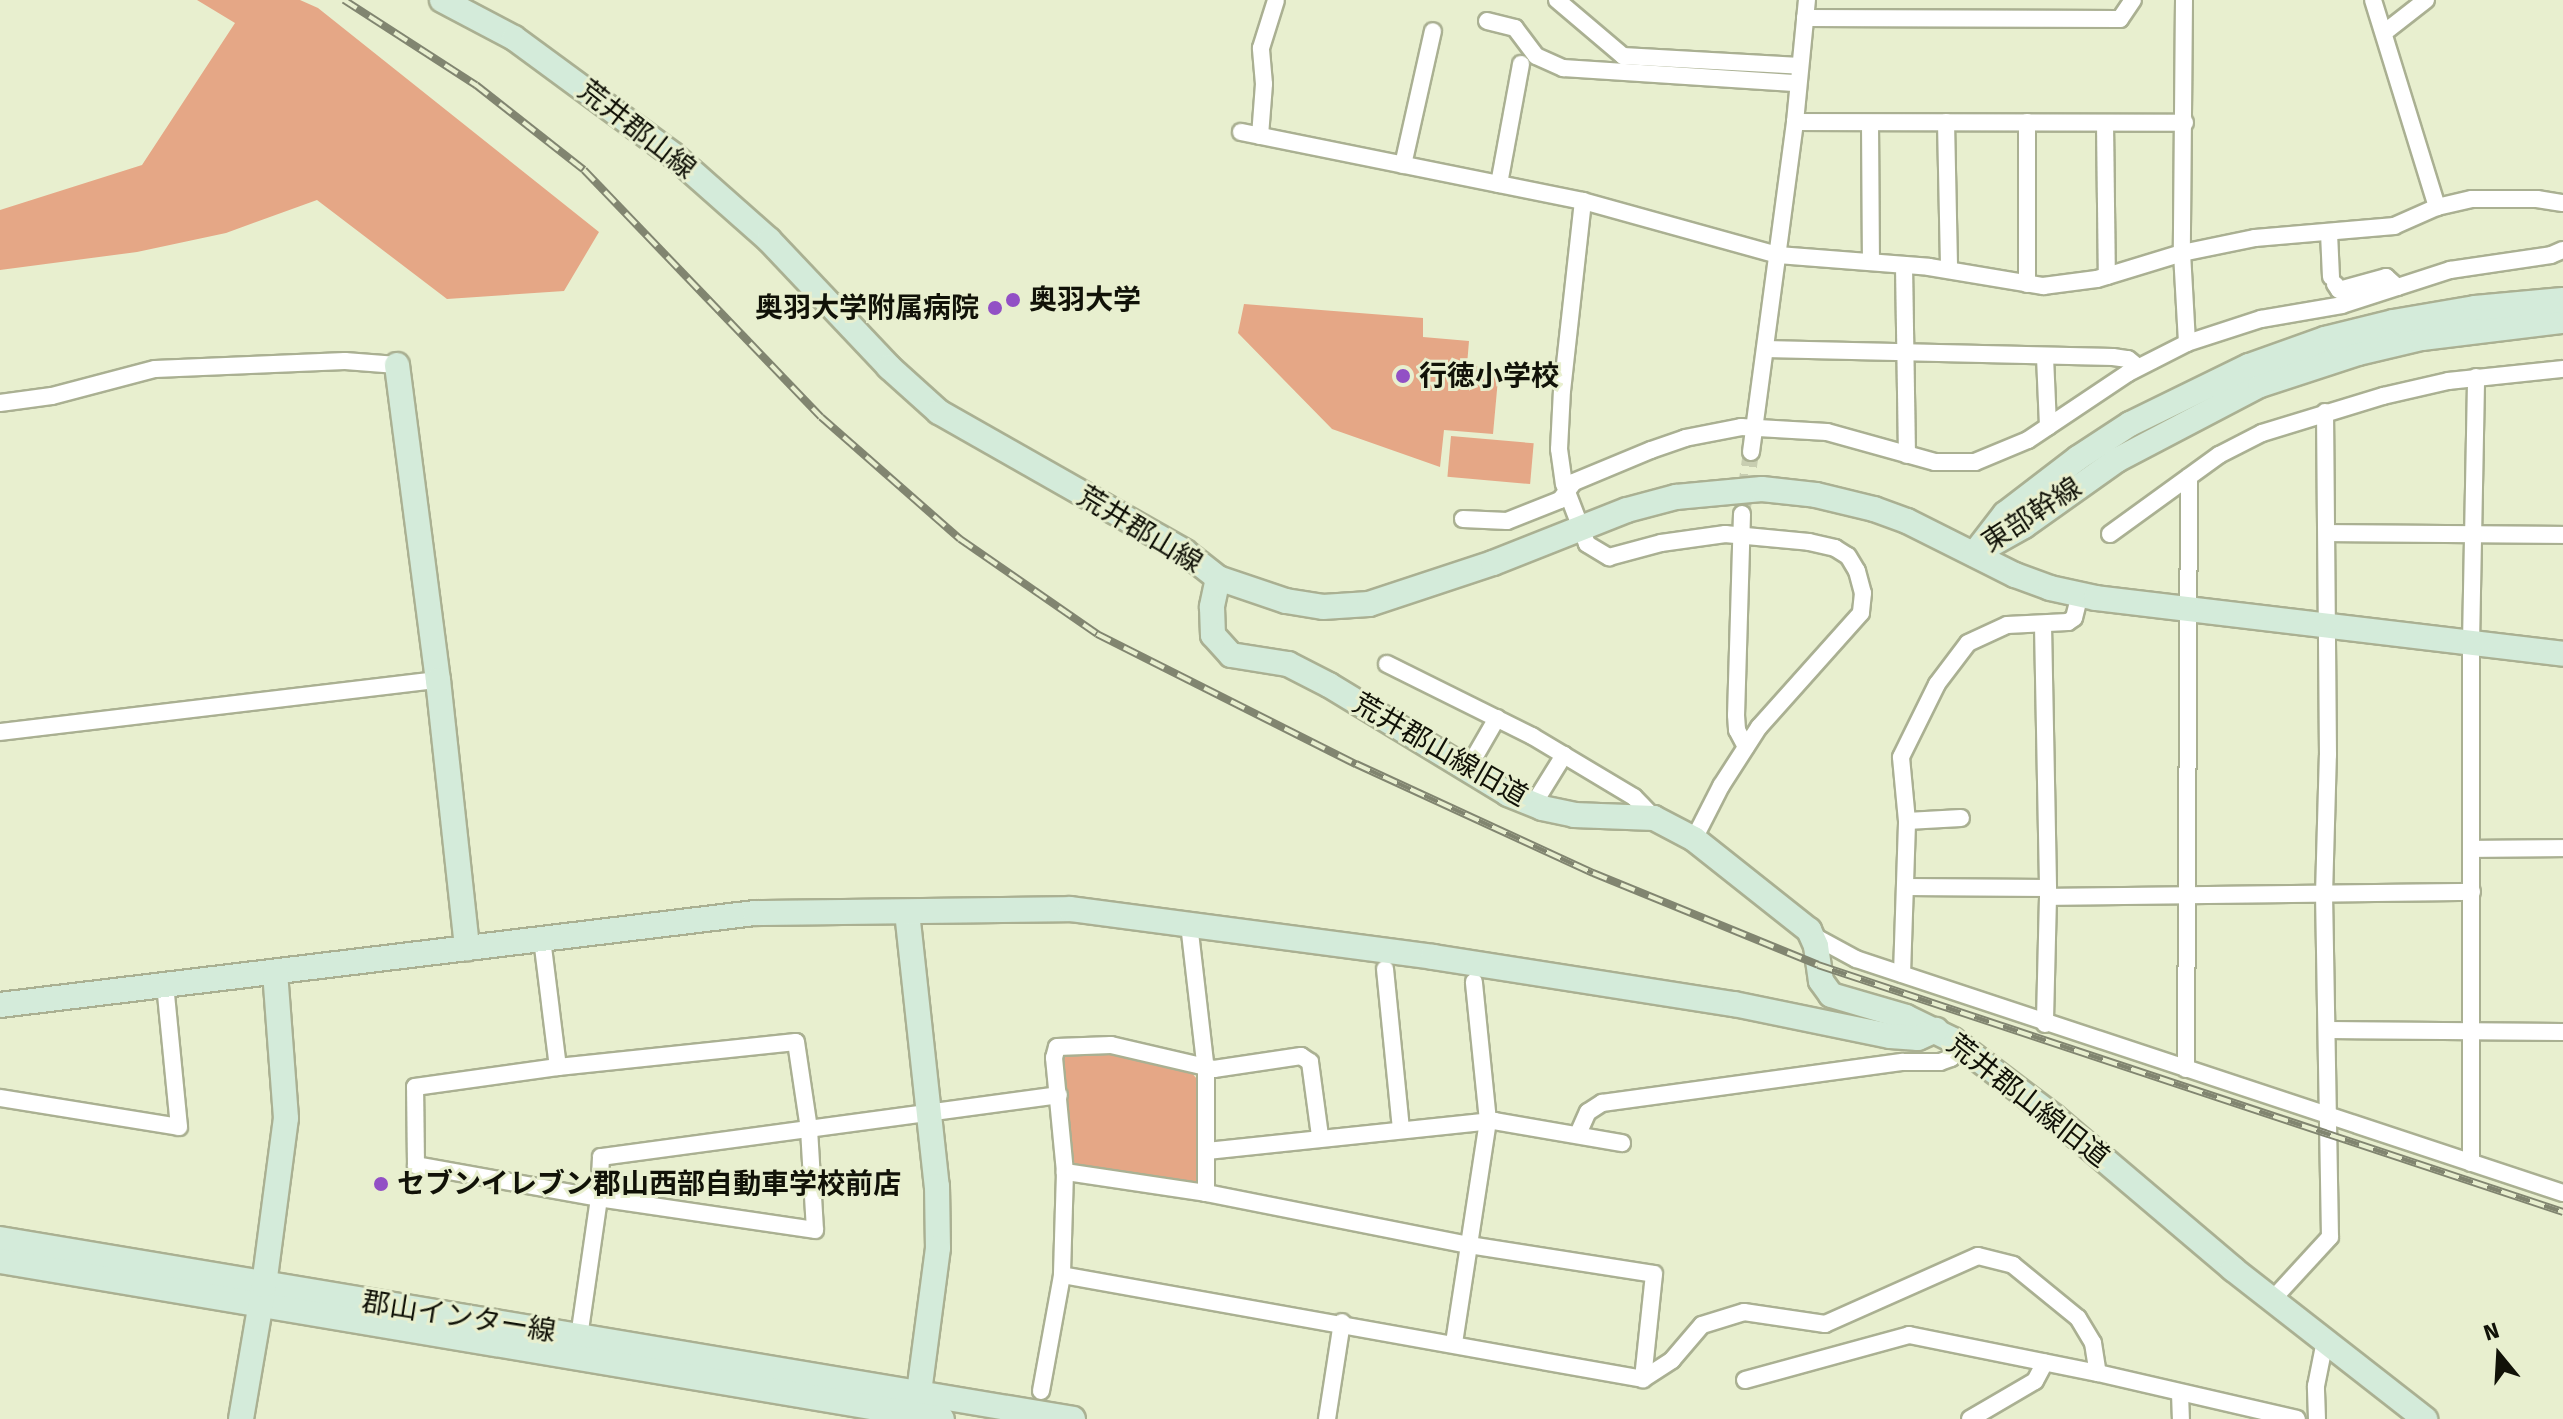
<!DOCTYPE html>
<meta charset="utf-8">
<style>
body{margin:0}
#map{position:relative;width:2563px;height:1419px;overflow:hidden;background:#e8efcf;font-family:"Fira Sans","Noto Sans JP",sans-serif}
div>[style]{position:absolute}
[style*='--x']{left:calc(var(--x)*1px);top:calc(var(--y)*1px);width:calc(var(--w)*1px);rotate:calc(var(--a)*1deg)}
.green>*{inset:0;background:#e5a786;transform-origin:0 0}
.street-tunnel>*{height:16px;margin-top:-8px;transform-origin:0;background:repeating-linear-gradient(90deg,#c8ceb1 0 16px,transparent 0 24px)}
.roads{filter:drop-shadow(2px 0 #aab092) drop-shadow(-2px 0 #aab092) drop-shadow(0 2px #aab092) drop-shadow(0 -2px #aab092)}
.street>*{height:16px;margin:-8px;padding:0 8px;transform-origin:8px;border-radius:8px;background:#fff}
.secondary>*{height:24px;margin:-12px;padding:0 12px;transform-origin:12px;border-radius:12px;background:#d4ebda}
.rail>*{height:8px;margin-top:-4px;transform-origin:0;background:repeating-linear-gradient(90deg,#e8efcf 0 15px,#818570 0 30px);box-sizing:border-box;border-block:2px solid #818570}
.dots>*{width:22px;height:22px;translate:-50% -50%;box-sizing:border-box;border:4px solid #e8efcf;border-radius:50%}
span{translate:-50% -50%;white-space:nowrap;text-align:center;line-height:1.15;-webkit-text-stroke:6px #e8efcf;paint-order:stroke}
.street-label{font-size:28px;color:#111208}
.poi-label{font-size:28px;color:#111208;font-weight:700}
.left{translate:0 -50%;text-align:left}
.right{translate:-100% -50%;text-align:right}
.north{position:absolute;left:2459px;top:1315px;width:80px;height:80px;-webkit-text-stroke:6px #e8efcf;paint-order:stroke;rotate:342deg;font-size:22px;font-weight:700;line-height:32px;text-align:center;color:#111208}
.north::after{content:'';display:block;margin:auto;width:28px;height:36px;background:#111208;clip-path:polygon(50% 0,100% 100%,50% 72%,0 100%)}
</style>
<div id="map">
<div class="green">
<div style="clip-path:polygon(197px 0,300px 0,318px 8px,599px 232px,564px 291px,447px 299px,317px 200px,226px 233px,137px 252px,0 270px,0 210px,142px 165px,235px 23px)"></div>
<div style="clip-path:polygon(1244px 304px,1423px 318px,1423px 337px,1469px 341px,1467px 365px,1499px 368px,1493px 434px,1444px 430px,1440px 467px,1332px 429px,1238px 333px)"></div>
<div style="left:1451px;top:436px;width:83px;height:41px;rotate:5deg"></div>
<div style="clip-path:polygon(1067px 1051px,1111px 1052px,1192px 1073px,1197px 1079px,1200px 1181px,1194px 1188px,1079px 1169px,1073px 1161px,1060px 1057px)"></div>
</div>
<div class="street-tunnel">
<div style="--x:1742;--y:514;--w:63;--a:-81.7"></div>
</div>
<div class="roads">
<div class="street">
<div style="--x:1557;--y:0;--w:87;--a:40.3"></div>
<div style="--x:1623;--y:56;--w:177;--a:3.2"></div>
<div style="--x:2184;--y:0;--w:253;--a:90.5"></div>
<div style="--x:2182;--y:253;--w:90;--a:86.8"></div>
<div style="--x:2373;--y:0;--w:217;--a:72.8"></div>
<div style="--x:1805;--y:18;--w:315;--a:0.2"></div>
<div style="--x:2120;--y:19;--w:23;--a:-56"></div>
<div style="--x:1487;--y:21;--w:29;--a:14"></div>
<div style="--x:1515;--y:28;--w:35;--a:53"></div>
<div style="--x:1536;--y:56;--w:30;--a:24"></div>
<div style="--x:1563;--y:68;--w:235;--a:3.7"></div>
<div style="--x:2385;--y:32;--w:52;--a:-38"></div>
<div style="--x:1795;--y:122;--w:390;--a:0.1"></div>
<div style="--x:1946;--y:122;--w:148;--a:88.8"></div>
<div style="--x:2027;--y:122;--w:162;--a:90"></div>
<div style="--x:1870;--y:123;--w:139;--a:89.6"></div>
<div style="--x:2105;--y:123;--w:153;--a:89.3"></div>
<div style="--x:1241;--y:132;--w:349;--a:11.4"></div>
<div style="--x:1583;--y:201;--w:202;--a:15.5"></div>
<div style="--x:1778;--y:255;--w:151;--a:4.5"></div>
<div style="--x:1929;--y:267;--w:116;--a:9.5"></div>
<div style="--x:2043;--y:286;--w:54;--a:-7.4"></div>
<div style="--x:2097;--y:279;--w:89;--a:-17"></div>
<div style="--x:2182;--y:253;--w:75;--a:-11.6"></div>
<div style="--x:2255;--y:238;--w:140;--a:-4.9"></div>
<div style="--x:2394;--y:226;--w:47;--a:-23.8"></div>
<div style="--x:2437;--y:207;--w:36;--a:-13"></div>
<div style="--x:2472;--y:199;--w:65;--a:0"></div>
<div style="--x:2537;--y:199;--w:26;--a:9"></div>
<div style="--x:1260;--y:136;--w:52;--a:-85.6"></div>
<div style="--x:1264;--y:84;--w:36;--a:-95"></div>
<div style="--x:1261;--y:48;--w:50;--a:-72.6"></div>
<div style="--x:1403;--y:165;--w:137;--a:-77.4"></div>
<div style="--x:1499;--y:184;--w:122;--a:-79.6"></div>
<div style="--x:1583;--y:201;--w:190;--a:96.3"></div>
<div style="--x:1562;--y:390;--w:59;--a:92.9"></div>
<div style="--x:1559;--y:449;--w:35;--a:82"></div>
<div style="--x:1564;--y:484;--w:64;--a:69"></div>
<div style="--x:1587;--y:544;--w:26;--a:31"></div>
<div style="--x:1609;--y:557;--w:54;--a:-15.1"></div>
<div style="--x:1661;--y:543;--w:65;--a:-8"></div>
<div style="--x:1725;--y:534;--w:84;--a:5.4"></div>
<div style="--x:1809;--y:542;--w:27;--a:13"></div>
<div style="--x:1835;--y:548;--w:15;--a:32"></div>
<div style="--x:1848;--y:556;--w:17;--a:59"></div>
<div style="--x:1857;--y:571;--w:23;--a:75"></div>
<div style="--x:1863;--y:593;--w:20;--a:96"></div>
<div style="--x:1861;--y:613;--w:153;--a:131.8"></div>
<div style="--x:1759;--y:727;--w:70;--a:122.8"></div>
<div style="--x:1721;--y:786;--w:59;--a:117"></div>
<div style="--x:2329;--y:233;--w:44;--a:87.4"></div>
<div style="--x:1904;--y:265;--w:190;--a:89.1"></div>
<div style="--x:2335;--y:284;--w:7;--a:56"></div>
<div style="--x:2339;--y:290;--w:49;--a:-15.5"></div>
<div style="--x:2386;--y:277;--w:15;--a:42"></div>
<div style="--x:1765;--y:349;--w:348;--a:1.3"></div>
<div style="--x:2113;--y:357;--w:15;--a:8"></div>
<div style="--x:2128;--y:359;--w:13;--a:39"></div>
<div style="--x:2045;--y:357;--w:70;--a:87.5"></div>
<div style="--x:0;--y:403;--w:52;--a:-7.7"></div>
<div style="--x:52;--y:396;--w:106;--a:-14.7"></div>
<div style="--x:155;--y:369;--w:190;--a:-2.4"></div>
<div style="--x:345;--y:361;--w:52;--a:4.4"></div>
<div style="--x:1751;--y:452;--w:333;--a:-82.4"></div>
<div style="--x:1795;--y:122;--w:123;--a:-84.4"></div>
<div style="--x:1742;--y:514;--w:201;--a:91.7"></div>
<div style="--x:1736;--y:715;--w:15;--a:86"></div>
<div style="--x:1737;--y:730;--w:19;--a:62"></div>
<div style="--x:1463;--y:519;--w:44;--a:2.6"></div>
<div style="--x:1507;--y:521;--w:57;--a:-21.6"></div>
<div style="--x:1560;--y:500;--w:23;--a:-52"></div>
<div style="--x:1574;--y:482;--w:83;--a:-22.6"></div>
<div style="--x:1651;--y:450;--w:36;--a:-19"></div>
<div style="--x:1685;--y:438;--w:57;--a:-11.1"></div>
<div style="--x:1741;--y:427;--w:86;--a:3.3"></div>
<div style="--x:1827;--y:432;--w:112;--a:15.5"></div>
<div style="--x:1935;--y:462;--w:40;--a:0"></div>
<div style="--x:1975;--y:462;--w:57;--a:-22.5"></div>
<div style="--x:2028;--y:440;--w:120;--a:-33.8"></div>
<div style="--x:2128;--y:373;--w:66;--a:-27"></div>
<div style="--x:2187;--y:343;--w:78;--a:-18"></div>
<div style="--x:2261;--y:319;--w:82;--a:-9.8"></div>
<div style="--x:2342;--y:305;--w:114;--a:-18"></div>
<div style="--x:2450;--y:270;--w:102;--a:-8.4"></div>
<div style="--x:2551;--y:255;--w:13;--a:-23"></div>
<div style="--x:2328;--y:533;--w:235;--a:0.5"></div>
<div style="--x:2110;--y:534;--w:135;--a:-35.9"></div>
<div style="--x:2219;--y:455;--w:48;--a:-27.1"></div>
<div style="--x:2262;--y:433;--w:127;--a:-17"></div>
<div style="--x:2383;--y:396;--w:67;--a:-13"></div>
<div style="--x:2448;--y:381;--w:116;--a:-6"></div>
<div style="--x:2043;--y:625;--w:272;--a:88.9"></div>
<div style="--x:2048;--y:897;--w:127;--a:91.4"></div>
<div style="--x:1387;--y:664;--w:162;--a:26.4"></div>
<div style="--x:1532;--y:736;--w:119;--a:30.9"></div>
<div style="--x:1634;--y:797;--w:29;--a:46"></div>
<div style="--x:0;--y:732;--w:441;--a:-6.8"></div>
<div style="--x:1467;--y:770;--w:60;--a:-60"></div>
<div style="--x:1533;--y:805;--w:59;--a:-58.2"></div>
<div style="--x:1907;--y:821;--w:54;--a:-3.2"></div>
<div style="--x:2472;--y:849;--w:91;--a:-0.6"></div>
<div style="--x:1905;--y:887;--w:142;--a:0.4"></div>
<div style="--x:2048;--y:897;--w:424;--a:-0.7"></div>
<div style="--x:1189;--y:924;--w:149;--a:83.4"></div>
<div style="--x:1206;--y:1072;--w:121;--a:90"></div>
<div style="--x:1206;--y:1193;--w:268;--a:11.2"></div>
<div style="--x:1469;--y:1245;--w:187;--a:8.9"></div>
<div style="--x:1654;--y:1274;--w:106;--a:96"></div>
<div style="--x:1812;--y:935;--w:50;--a:28.6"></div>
<div style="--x:1856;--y:959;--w:745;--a:18.31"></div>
<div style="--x:542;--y:939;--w:129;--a:82.9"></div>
<div style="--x:1385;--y:969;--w:161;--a:84.3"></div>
<div style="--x:1902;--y:974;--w:153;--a:-88.1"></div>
<div style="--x:1907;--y:821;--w:64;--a:-95.4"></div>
<div style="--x:1901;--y:757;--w:81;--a:-63.7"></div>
<div style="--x:1937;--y:684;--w:51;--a:-52.9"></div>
<div style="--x:1968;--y:643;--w:43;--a:-24.8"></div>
<div style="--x:2007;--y:625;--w:61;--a:-2.8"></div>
<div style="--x:2068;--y:622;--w:7;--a:-34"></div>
<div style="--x:2074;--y:618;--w:25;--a:-76"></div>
<div style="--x:2328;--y:1030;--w:235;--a:0.5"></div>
<div style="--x:796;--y:1042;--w:88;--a:81.5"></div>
<div style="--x:809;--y:1129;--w:101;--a:86.6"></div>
<div style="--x:815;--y:1230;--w:218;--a:-171.6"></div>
<div style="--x:599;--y:1198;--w:186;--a:-169.8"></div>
<div style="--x:416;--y:1165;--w:78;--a:-90.7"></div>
<div style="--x:415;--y:1087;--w:144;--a:-8"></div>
<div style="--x:558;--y:1067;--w:239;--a:-6"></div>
<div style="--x:2186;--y:1069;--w:592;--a:-89.71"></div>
<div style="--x:0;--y:1098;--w:181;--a:9.2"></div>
<div style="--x:179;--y:1127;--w:143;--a:-95.6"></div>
<div style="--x:1578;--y:1134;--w:24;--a:-66"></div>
<div style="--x:1588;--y:1112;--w:17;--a:-33"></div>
<div style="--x:1602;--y:1103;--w:304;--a:-7.8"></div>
<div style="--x:1903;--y:1062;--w:37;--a:0"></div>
<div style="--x:1940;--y:1062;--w:12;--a:-20"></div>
<div style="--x:1951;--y:1058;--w:16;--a:-60"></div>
<div style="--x:1207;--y:1151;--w:289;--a:-6"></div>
<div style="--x:1494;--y:1121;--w:130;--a:9.8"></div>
<div style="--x:2471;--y:1163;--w:520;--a:-90"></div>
<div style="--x:2471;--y:643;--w:266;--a:-88.9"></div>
<div style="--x:1065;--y:1172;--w:103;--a:91.7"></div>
<div style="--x:1062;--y:1275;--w:590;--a:10.15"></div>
<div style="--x:1643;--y:1379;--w:35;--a:-33"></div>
<div style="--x:1672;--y:1360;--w:46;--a:-49.4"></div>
<div style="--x:1702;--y:1325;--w:44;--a:-17.2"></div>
<div style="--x:1744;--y:1312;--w:82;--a:8.4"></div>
<div style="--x:1825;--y:1324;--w:167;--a:-24"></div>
<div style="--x:1978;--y:1256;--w:36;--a:14"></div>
<div style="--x:2013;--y:1265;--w:84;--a:39.2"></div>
<div style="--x:2078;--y:1318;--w:29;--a:59"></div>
<div style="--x:2093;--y:1343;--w:30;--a:81"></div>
<div style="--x:1206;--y:1193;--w:143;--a:-171.5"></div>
<div style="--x:1065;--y:1172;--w:115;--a:-95.5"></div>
<div style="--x:1054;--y:1058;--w:11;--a:-75"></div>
<div style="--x:1057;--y:1047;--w:54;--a:-2.1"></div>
<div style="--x:1111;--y:1045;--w:106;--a:13.1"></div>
<div style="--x:1214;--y:1069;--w:88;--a:-8.5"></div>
<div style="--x:1301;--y:1056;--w:11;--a:34"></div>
<div style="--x:1310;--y:1062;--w:75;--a:82.3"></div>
<div style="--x:2273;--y:1299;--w:84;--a:-47.4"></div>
<div style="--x:2330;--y:1237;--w:342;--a:-91"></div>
<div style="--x:2324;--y:895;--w:140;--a:-88.4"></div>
<div style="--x:2328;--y:755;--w:343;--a:-90.5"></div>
<div style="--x:1454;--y:1343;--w:225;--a:-81.3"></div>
<div style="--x:1488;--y:1121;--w:140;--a:-95.8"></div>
<div style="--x:578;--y:1344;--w:148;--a:-81.8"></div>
<div style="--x:599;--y:1198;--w:41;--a:-87.2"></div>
<div style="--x:601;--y:1157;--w:462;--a:-7.7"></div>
<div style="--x:1745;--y:1380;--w:170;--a:-15.3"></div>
<div style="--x:1909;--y:1335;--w:193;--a:11.4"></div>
<div style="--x:2098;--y:1373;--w:204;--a:13"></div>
<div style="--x:1041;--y:1391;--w:118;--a:-79.7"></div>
<div style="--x:2180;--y:1393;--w:26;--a:88"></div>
<div style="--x:1327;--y:1419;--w:98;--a:-81.2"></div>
<div style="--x:1970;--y:1419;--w:75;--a:-30.3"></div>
<div style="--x:2035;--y:1381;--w:21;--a:-62"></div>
<div style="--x:2317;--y:1419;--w:33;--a:-92"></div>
<div style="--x:2316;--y:1386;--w:46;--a:-78.7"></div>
</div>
<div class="secondary">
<div style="--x:442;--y:0;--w:81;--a:27.8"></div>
<div style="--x:514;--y:38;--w:197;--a:36.3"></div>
<div style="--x:673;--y:155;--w:128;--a:41.5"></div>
<div style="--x:769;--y:240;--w:175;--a:46.6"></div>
<div style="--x:889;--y:367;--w:67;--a:42"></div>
<div style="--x:939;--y:412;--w:283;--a:29.6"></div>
<div style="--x:1185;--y:552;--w:42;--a:38.2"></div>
<div style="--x:1218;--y:578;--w:72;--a:18.7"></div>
<div style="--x:1286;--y:601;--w:37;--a:9"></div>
<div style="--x:1323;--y:607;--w:46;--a:-3.7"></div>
<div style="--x:1369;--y:604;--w:131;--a:-18.3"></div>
<div style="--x:1493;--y:563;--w:144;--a:-21.6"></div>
<div style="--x:1627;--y:510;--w:51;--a:-14.9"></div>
<div style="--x:1676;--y:497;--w:86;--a:-5.3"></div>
<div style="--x:1762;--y:489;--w:54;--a:6.3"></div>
<div style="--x:1816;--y:495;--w:60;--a:13.6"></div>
<div style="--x:1874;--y:509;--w:35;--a:20"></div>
<div style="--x:1907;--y:521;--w:121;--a:26.6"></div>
<div style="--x:2015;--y:575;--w:37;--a:20"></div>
<div style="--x:2050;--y:588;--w:47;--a:12.3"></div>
<div style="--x:2096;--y:598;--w:470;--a:6.8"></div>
<div style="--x:397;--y:365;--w:318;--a:82.6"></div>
<div style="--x:438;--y:680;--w:270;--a:83.8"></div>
<div style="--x:1983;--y:549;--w:47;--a:-29.3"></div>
<div style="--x:2024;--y:526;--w:114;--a:-35.4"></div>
<div style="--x:2117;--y:460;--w:161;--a:-27.7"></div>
<div style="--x:2260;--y:385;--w:103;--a:-18.1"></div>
<div style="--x:2358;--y:353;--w:66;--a:-13.2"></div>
<div style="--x:2422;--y:338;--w:142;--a:-6.9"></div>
<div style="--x:1974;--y:554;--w:51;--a:-52.2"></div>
<div style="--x:2005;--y:514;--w:92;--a:-37.5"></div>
<div style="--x:2078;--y:458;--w:62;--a:-33.2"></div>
<div style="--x:2130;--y:424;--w:132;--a:-26"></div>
<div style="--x:2249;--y:366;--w:81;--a:-19.6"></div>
<div style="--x:2325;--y:339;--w:70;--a:-14"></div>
<div style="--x:2393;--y:322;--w:83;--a:-9.7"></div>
<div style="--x:2475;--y:308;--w:88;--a:-5.2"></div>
<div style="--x:1218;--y:578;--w:30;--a:102"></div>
<div style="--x:1212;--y:607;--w:28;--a:88"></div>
<div style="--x:1213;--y:635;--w:27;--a:48"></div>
<div style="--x:1231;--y:655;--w:58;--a:9"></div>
<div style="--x:1288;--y:664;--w:46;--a:27.1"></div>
<div style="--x:1329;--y:685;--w:210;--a:31.3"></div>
<div style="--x:1508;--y:794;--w:37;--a:22"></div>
<div style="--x:1542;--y:808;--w:33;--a:12"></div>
<div style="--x:1574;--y:815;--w:80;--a:2.1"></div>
<div style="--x:1654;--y:818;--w:45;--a:27.7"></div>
<div style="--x:1694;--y:839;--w:147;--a:38.4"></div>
<div style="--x:1809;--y:930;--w:17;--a:66"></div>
<div style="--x:1816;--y:946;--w:35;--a:82"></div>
<div style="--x:1821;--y:981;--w:17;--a:54"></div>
<div style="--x:1831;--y:995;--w:78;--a:16.3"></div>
<div style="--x:1906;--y:1017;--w:52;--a:26.1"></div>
<div style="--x:1953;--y:1040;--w:127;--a:37.3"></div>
<div style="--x:2054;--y:1117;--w:235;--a:40.3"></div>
<div style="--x:2233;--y:1269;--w:244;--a:38"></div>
<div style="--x:907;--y:912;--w:276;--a:83.8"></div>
<div style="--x:937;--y:1186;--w:62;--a:89.1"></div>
<div style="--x:938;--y:1248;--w:161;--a:97.5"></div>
<div style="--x:0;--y:1005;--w:761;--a:-6.95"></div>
<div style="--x:755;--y:913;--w:315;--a:-0.7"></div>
<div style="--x:1070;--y:909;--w:366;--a:7.5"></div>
<div style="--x:1433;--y:957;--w:305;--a:8.9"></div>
<div style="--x:1734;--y:1004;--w:159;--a:11.6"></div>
<div style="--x:1890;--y:1036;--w:28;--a:4"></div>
<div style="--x:1918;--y:1038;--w:20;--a:-24"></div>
<div style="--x:0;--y:1239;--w:1088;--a:9.52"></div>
<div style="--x:0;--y:1261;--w:955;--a:9.52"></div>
<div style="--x:241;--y:1419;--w:136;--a:-80.3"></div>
<div style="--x:264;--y:1285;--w:168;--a:-82.5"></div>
<div style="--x:286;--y:1118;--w:146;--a:-94.3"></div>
</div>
</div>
<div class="rail">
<div style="--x:344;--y:0;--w:157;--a:32.8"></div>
<div style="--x:476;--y:85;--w:137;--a:38.2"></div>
<div style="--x:584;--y:170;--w:342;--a:46.2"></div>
<div style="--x:821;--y:417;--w:185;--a:41.3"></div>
<div style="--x:960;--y:539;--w:167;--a:34.7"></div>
<div style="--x:1097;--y:634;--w:290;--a:26.7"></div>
<div style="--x:1356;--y:764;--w:261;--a:24.7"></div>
<div style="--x:1593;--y:873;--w:243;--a:22.2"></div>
<div style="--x:1818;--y:965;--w:785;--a:18.34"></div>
</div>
<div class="dots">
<div style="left:1013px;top:300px;background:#9250c5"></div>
<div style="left:995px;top:308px;background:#9250c5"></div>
<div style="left:1403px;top:376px;background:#9250c5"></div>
<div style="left:381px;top:1184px;background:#9250c5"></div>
</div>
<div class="street-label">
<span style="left:637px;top:130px;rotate:38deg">荒井郡山線</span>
<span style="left:2032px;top:515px;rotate:-33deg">東部幹線</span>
<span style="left:1140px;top:530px;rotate:31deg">荒井郡山線</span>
<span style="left:1440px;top:750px;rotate:30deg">荒井郡山線旧道</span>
<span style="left:2028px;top:1101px;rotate:38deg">荒井郡山線旧道</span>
<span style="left:459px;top:1317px;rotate:9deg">郡山インター線</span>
</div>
<div class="poi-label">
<span class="left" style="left:1029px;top:300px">奥羽大学</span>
<span class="right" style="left:979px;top:308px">奥羽大学附属病院</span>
<span class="left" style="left:1419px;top:376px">行徳小学校</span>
<span class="left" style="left:397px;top:1184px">セブンイレブン郡山西部自動車学校前店</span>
</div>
<div class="north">N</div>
</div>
